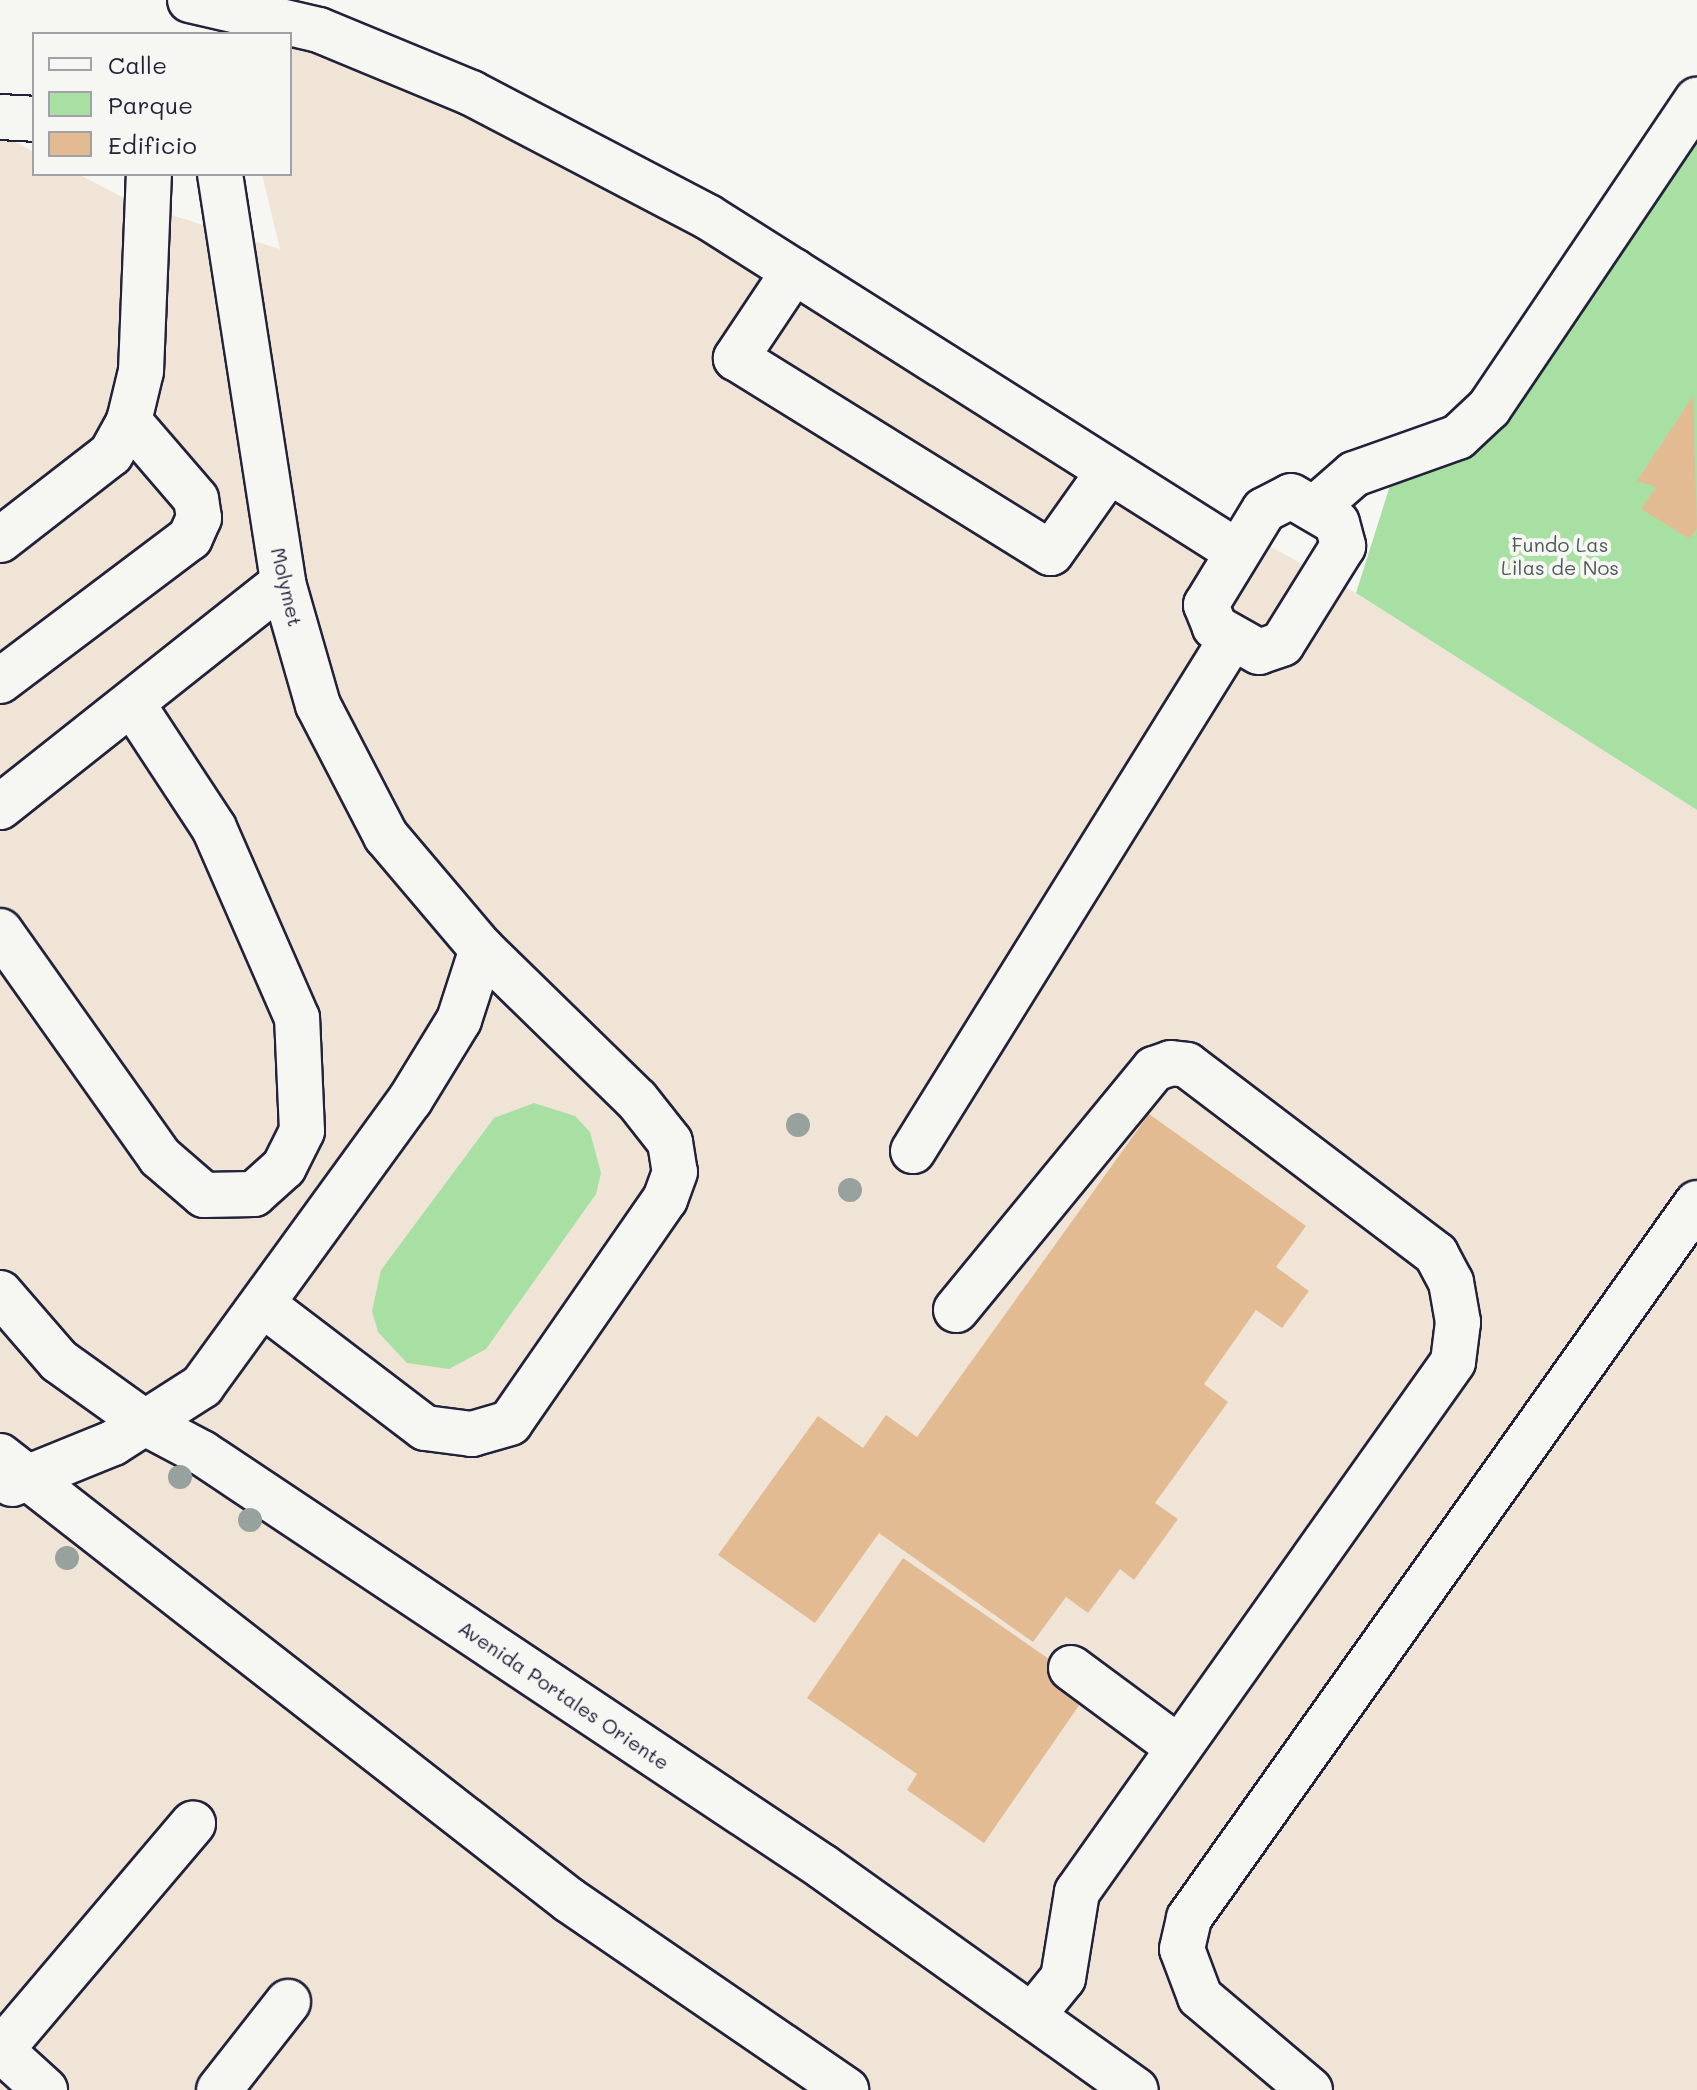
<!DOCTYPE html>
<style>
body{margin:0}
#map{position:relative;width:1697px;height:2090px;overflow:hidden;background:#f6f6f2;font-family:Mali,sans-serif}
div>[style]{position:absolute}
[style*='--x']{left:calc(var(--x)*1px);top:calc(var(--y)*1px);width:calc(var(--w)*1px);rotate:calc(var(--a)*1deg)}
.built>*{inset:0;background:#f0e4d6}
.green>*{inset:0;background:#a8e0a4}
.building>*{inset:0;background:#e3bb93}
.roads{filter:drop-shadow(2px 0 #22223b) drop-shadow(-2px 0 #22223b) drop-shadow(0 2px #22223b) drop-shadow(0 -2px #22223b)}
.minor>*{height:44px;margin:-22px;padding:0 22px;transform-origin:22px;border-radius:22px;background:#f6f6f2}
.trees>*{width:24px;height:24px;margin:-12px;border-radius:50%;background:#97a19e}
span{translate:-50% -50%;white-space:nowrap;text-align:center;line-height:1.15;-webkit-text-stroke:8px #f6f6f2;paint-order:stroke}
.park-label{font-size:20px;color:#4a5b5a}
.street-label{font-size:20px;color:#22223b}
.legend{position:absolute;left:32px;top:32px;width:260px;height:144px;box-sizing:border-box;background:#f6f6f2;border:2px solid #a1a1a9;margin:0;padding:10px 14px;list-style:none;font-size:24px;color:#22223b}
.legend li{display:flex;align-items:center;gap:16px;height:40px}
.legend b{width:40px;border:2px solid #a1a1a9}
</style>
<div id="map">
<div class="built">
<div style="clip-path:polygon(290px 41px,499px 130px,1356px 593px,1697px 810px,1697px 2090px,0 2090px,0 134px,34px 152px,34px 174px,78px 174px,136px 204px,280px 249px,262px 174px,290px 174px)"></div>
</div>
<div class="green">
<div style="clip-path:polygon(1697px 131px,1697px 810px,1356px 593px,1393px 476px,1462px 457px)"></div>
<div style="clip-path:polygon(534px 1103px,575px 1116px,590px 1132px,601px 1173px,596px 1194px,486px 1349px,449px 1369px,407px 1363px,378px 1332px,372px 1311px,381px 1270px,494px 1118px)"></div>
</div>
<div class="building">
<div style="clip-path:polygon(1693px 396px,1697px 528px,1690px 539px,1641px 509px,1656px 487px,1637px 481px)"></div>
<div style="clip-path:polygon(1149px 1114px,1306px 1226px,1276px 1267px,1309px 1291px,1282px 1328px,1256px 1310px,1204px 1384px,1228px 1402px,1155px 1503px,1178px 1519px,1134px 1580px,1120px 1569px,1088px 1613px,1066px 1597px,1033px 1642px,879px 1533px,815px 1623px,718px 1555px,818px 1416px,863px 1448px,886px 1415px,917px 1437px)"></div>
<div style="clip-path:polygon(903px 1558px,1091px 1688px,984px 1843px,907px 1790px,917px 1774px,807px 1698px)"></div>
</div>
<div class="roads">
<div class="minor">
<div style="--x:190;--y:0;--w:132;--a:13.1"></div>
<div style="--x:319;--y:30;--w:165;--a:22.5"></div>
<div style="--x:471;--y:93;--w:267;--a:27.6"></div>
<div style="--x:708;--y:217;--w:625;--a:32.32"></div>
<div style="--x:0;--y:117;--w:34;--a:3"></div>
<div style="--x:220;--y:174;--w:414;--a:81.2"></div>
<div style="--x:283;--y:583;--w:127;--a:74"></div>
<div style="--x:318;--y:705;--w:148;--a:62.6"></div>
<div style="--x:386;--y:836;--w:148;--a:49.7"></div>
<div style="--x:482;--y:949;--w:216;--a:44.3"></div>
<div style="--x:637;--y:1100;--w:53;--a:51.8"></div>
<div style="--x:670;--y:1142;--w:30;--a:81"></div>
<div style="--x:675;--y:1172;--w:29;--a:110"></div>
<div style="--x:665;--y:1199;--w:272;--a:124.7"></div>
<div style="--x:510;--y:1423;--w:40;--a:164"></div>
<div style="--x:472;--y:1434;--w:47;--a:-172.7"></div>
<div style="--x:425;--y:1428;--w:201;--a:-142.7"></div>
<div style="--x:794;--y:271;--w:105;--a:123.7"></div>
<div style="--x:736;--y:358;--w:370;--a:31.8"></div>
<div style="--x:1051;--y:553;--w:100;--a:-54.7"></div>
<div style="--x:1291;--y:496;--w:53;--a:30.4"></div>
<div style="--x:1337;--y:523;--w:24;--a:75"></div>
<div style="--x:1343;--y:546;--w:115;--a:121.9"></div>
<div style="--x:1282;--y:644;--w:24;--a:161"></div>
<div style="--x:1259;--y:652;--w:51;--a:-150.4"></div>
<div style="--x:1215;--y:627;--w:24;--a:-112"></div>
<div style="--x:1206;--y:605;--w:111;--a:-58.6"></div>
<div style="--x:1264;--y:510;--w:30;--a:-27"></div>
<div style="--x:1315;--y:508;--w:52;--a:-41.1"></div>
<div style="--x:1354;--y:474;--w:110;--a:-19.6"></div>
<div style="--x:1458;--y:437;--w:42;--a:-43.1"></div>
<div style="--x:1489;--y:408;--w:372;--a:-56"></div>
<div style="--x:0;--y:540;--w:140;--a:-37.8"></div>
<div style="--x:111;--y:454;--w:38;--a:-61"></div>
<div style="--x:129;--y:421;--w:51;--a:-76.5"></div>
<div style="--x:141;--y:371;--w:197;--a:-87.7"></div>
<div style="--x:0;--y:681;--w:238;--a:-37"></div>
<div style="--x:190;--y:538;--w:22;--a:-66"></div>
<div style="--x:199;--y:518;--w:19;--a:-99"></div>
<div style="--x:196;--y:499;--w:103;--a:-130.7"></div>
<div style="--x:0;--y:807;--w:361;--a:-38.4"></div>
<div style="--x:0;--y:931;--w:277;--a:54.7"></div>
<div style="--x:160;--y:1157;--w:58;--a:40.8"></div>
<div style="--x:204;--y:1195;--w:50;--a:-1.1"></div>
<div style="--x:254;--y:1194;--w:40;--a:-42"></div>
<div style="--x:284;--y:1167;--w:40;--a:-63.4"></div>
<div style="--x:302;--y:1131;--w:113;--a:-92.5"></div>
<div style="--x:297;--y:1018;--w:207;--a:-113.6"></div>
<div style="--x:214;--y:828;--w:149;--a:-123.3"></div>
<div style="--x:913;--y:1151;--w:604;--a:-58.13"></div>
<div style="--x:0;--y:1293;--w:90;--a:49.1"></div>
<div style="--x:59;--y:1361;--w:108;--a:35.6"></div>
<div style="--x:147;--y:1424;--w:62;--a:27.8"></div>
<div style="--x:202;--y:1453;--w:746;--a:33.69"></div>
<div style="--x:823;--y:1867;--w:384;--a:35.5"></div>
<div style="--x:956;--y:1310;--w:312;--a:-50.6"></div>
<div style="--x:1154;--y:1069;--w:18;--a:-19"></div>
<div style="--x:1171;--y:1063;--w:16;--a:7"></div>
<div style="--x:1187;--y:1065;--w:313;--a:37.2"></div>
<div style="--x:1436;--y:1254;--w:32;--a:62"></div>
<div style="--x:1451;--y:1282;--w:41;--a:80.1"></div>
<div style="--x:1458;--y:1322;--w:40;--a:97.1"></div>
<div style="--x:1453;--y:1362;--w:650;--a:125.35"></div>
<div style="--x:1077;--y:1892;--w:87;--a:99.2"></div>
<div style="--x:1063;--y:1978;--w:49;--a:129.2"></div>
<div style="--x:0;--y:1456;--w:722;--a:37.97"></div>
<div style="--x:569;--y:1900;--w:336;--a:34.4"></div>
<div style="--x:12;--y:1484;--w:109;--a:-22.1"></div>
<div style="--x:113;--y:1443;--w:106;--a:-32.6"></div>
<div style="--x:202;--y:1386;--w:354;--a:-54"></div>
<div style="--x:410;--y:1100;--w:94;--a:-58.5"></div>
<div style="--x:459;--y:1020;--w:75;--a:-72.1"></div>
<div style="--x:1071;--y:1668;--w:134;--a:36.5"></div>
<div style="--x:0;--y:2049;--w:61;--a:42.3"></div>
<div style="--x:1;--y:2050;--w:297;--a:-49.7"></div>
<div style="--x:219;--y:2090;--w:112;--a:-51.9"></div>
<div style="--x:1310;--y:2090;--w:144;--a:-139.8"></div>
<div style="--x:1200;--y:1997;--w:51;--a:-110.6"></div>
<div style="--x:1182;--y:1949;--w:32;--a:-77"></div>
<div style="--x:1189;--y:1918;--w:877;--a:-54.61"></div>
</div>
</div>
<div class="trees">
<div style="left:798px;top:1125px"></div>
<div style="left:850px;top:1190px"></div>
<div style="left:180px;top:1477px"></div>
<div style="left:250px;top:1520px"></div>
<div style="left:67px;top:1558px"></div>
</div>
<div class="park-label">
<span style="left:1560px;top:556px">Fundo Las<br>Lilas de Nos</span>
</div>
<div class="street-label">
<span style="left:287px;top:587px;rotate:77deg">Molymet</span>
<span style="left:564px;top:1695px;rotate:34deg">Avenida Portales Oriente</span>
</div>
<ul class="legend">
<li><b style="height:10px;background:#f6f6f2"></b>Calle</li>
<li><b style="height:22px;background:#a8e0a4"></b>Parque</li>
<li><b style="height:22px;background:#e3bb93"></b>Edificio</li>
</ul>
</div>
